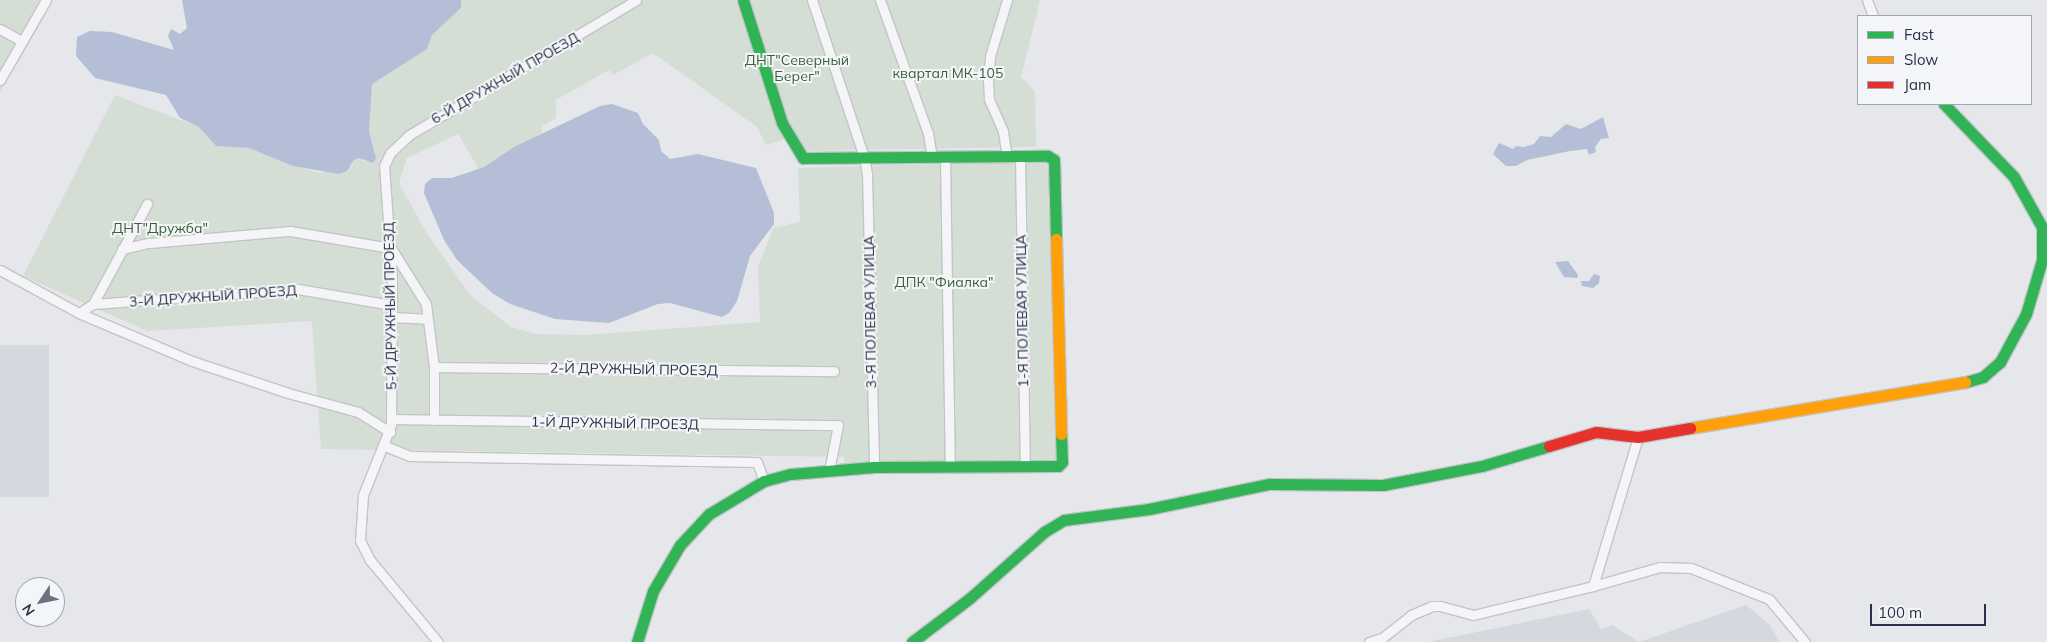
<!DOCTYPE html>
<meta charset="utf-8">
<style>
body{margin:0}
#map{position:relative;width:2047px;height:642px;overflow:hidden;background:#e6e7ea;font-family:Mulish,sans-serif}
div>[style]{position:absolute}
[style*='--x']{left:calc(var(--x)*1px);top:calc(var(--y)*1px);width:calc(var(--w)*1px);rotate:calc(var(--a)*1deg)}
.built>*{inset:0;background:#d6d8df;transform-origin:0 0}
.green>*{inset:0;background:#d4ded5}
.water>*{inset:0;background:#b4bed6}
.roads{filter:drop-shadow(1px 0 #c3c4c8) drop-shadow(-1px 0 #c3c4c8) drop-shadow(0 1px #c3c4c8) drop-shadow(0 -1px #c3c4c8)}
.street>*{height:9px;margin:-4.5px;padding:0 4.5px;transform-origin:4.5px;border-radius:4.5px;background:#f5f5f7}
.fast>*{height:11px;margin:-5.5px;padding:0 5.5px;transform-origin:5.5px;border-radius:5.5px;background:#30b455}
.slow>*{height:11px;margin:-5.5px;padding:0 5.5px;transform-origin:5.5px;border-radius:5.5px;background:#ff9f0a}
.jam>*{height:11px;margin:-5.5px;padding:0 5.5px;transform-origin:5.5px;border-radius:5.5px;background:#e5322d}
span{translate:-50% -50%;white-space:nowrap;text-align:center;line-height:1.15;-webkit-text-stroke:4px #f4f5f9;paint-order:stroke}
.park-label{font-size:14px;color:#386137}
.street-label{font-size:14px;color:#2a3045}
.legend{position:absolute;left:1857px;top:15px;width:175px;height:90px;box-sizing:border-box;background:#f4f5f9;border:1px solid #a3a6b1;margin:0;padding:6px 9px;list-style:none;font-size:15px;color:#2a3045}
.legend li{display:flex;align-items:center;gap:10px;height:25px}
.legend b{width:25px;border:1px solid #a3a6b1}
.north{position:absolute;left:15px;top:577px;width:50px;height:50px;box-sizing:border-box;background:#f4f5f9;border:1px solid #a3a6b1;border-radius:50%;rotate:236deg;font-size:14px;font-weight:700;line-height:20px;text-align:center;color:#2a3045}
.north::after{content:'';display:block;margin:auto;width:18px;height:22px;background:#6c707f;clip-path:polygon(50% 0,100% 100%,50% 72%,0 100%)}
.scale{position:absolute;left:1870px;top:604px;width:116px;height:22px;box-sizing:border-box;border:2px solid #2a3045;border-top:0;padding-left:6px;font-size:15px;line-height:18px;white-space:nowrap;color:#2a3045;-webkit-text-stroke:4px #f4f5f9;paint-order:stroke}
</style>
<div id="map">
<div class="built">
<div style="left:49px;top:345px;width:152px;height:49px;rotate:90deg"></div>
<div style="clip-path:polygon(1746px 605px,1769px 624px,1780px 642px,1428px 642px,1589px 609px,1601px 629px,1612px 625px,1639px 642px)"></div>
</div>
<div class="green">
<div style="clip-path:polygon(0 0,52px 0,0 92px)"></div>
<div style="clip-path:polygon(461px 0,1040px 0,1021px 77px,1035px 91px,1036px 147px,803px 151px,795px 136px,766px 145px,757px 127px,653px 53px,613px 75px,609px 70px,556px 100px,556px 118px,542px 126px,542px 134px,484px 167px,479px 169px,458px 134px,407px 158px,399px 183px,426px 232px,470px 295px,511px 327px,536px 334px,585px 335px,760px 322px,758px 267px,773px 228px,800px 222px,798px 168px,1060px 160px,1066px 465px,845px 466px,844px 457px,321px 449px,312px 321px,147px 331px,23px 276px,115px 95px,199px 127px,216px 146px,249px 148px,318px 173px,352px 166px,354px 160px,359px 158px,367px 162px,375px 152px,369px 131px,371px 84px,429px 44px,432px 35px,461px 8px)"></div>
</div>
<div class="water">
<div style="clip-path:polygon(182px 0,461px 0,461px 8px,432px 35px,427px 49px,372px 84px,369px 131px,376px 158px,373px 163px,359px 158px,354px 160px,347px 171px,339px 174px,293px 166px,249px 148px,216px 146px,199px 127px,180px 118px,166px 95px,95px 78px,76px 56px,77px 37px,90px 31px,112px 32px,174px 50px,168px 36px,171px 29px,180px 34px,187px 28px)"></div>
<div style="clip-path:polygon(612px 104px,638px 113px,643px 124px,659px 140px,661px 151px,670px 159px,698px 154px,756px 168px,774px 213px,774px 224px,750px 256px,737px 301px,729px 313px,722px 317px,670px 303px,658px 304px,609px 323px,555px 319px,510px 304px,492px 293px,457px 260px,444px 240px,424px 193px,425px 184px,432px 178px,452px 178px,484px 167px,514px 147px,600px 106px)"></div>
<div style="clip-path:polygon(1603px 117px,1609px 138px,1601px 139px,1595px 147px,1596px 152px,1589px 155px,1587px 149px,1570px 151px,1527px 160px,1516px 166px,1506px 166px,1493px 154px,1499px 143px,1513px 149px,1516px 146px,1524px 147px,1534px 144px,1540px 136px,1551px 137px,1566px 124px,1581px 129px)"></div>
<div style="clip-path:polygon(1568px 261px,1578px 275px,1577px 278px,1564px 277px,1555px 262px)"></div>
<div style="clip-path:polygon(1594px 274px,1600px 276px,1599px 283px,1593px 288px,1582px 286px,1581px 281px,1589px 281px)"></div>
</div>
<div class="roads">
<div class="street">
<div style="--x:812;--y:0;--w:165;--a:71.7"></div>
<div style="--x:864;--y:157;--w:17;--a:80"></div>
<div style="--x:867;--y:174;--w:293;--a:88.6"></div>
<div style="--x:880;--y:0;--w:141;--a:70.2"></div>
<div style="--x:928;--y:133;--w:24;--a:81"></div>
<div style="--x:1867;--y:0;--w:17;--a:69"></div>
<div style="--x:0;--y:29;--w:25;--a:29"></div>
<div style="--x:0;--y:80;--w:92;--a:-60.1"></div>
<div style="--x:1020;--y:156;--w:310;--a:89.1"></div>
<div style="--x:945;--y:157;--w:310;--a:89.1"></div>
<div style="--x:1007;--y:157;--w:26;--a:-99"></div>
<div style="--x:1003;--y:131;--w:35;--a:-114"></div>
<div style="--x:989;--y:99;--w:19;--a:-93"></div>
<div style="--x:988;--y:80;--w:24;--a:-85"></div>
<div style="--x:990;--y:56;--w:59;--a:-73.1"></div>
<div style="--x:122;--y:249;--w:28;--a:-13"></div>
<div style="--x:149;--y:243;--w:142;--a:-4.9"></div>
<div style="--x:290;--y:231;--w:102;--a:9.6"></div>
<div style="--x:391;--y:248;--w:66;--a:58"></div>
<div style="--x:426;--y:304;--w:64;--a:82.8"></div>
<div style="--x:434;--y:367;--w:53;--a:90"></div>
<div style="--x:0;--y:270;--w:90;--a:28.6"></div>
<div style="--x:79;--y:313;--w:123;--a:23"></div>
<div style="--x:192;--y:361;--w:101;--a:18.4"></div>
<div style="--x:288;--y:393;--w:73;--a:15.2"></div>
<div style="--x:358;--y:412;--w:38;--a:32"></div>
<div style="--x:93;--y:304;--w:206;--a:-4.2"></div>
<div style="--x:298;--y:289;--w:95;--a:9.7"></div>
<div style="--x:79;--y:313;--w:17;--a:-33"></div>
<div style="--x:93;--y:304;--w:114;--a:-61.6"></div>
<div style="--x:392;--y:317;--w:34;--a:3"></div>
<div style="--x:434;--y:367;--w:400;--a:0.6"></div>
<div style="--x:392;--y:419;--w:446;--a:0.8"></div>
<div style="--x:838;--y:425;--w:47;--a:101.1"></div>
<div style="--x:385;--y:446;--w:27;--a:22"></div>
<div style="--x:410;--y:456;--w:347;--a:1"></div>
<div style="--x:757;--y:462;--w:20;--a:70"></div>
<div style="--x:1593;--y:586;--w:70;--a:-15.8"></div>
<div style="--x:1660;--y:567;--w:31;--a:2"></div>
<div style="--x:1691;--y:568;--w:84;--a:21.7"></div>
<div style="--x:1769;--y:599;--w:56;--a:50.1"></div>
<div style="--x:438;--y:642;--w:107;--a:-129.7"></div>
<div style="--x:370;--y:560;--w:22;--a:-117"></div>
<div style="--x:360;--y:540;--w:45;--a:-86.2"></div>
<div style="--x:363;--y:495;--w:75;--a:-68.2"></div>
<div style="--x:391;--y:425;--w:146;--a:-89.6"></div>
<div style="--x:392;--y:279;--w:113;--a:-94"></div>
<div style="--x:384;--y:166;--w:14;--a:-65"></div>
<div style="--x:390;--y:153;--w:26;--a:-43"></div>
<div style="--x:409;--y:135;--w:264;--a:-30.7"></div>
<div style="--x:1369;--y:642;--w:14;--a:-17"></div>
<div style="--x:1382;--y:638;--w:37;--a:-38"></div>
<div style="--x:1411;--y:615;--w:23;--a:-23"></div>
<div style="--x:1432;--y:606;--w:8;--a:0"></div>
<div style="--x:1440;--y:606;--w:34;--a:15"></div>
<div style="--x:1473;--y:615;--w:123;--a:-13.6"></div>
<div style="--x:1593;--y:586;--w:156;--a:-73.2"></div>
</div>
<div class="fast">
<div style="--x:743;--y:0;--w:129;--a:72.4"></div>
<div style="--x:782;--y:123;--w:41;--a:59"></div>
<div style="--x:803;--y:158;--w:245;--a:-0.5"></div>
<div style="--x:1048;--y:156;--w:7;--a:34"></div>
<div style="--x:1054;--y:160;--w:79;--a:88.5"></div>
<div style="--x:1944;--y:104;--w:101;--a:46.2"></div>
<div style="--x:2014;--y:177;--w:57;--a:60.8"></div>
<div style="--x:2042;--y:227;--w:33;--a:90"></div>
<div style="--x:2042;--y:260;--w:56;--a:106.5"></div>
<div style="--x:2026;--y:314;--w:55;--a:118.4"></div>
<div style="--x:2000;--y:362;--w:23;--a:139"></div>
<div style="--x:1983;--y:377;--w:19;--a:164"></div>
<div style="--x:637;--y:642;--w:53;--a:-72.6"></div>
<div style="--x:653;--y:591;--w:53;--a:-59.6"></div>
<div style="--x:680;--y:545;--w:42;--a:-46.9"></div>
<div style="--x:709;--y:514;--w:64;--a:-31"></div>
<div style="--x:764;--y:481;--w:28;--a:-15"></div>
<div style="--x:791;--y:474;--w:83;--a:-4.8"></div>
<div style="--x:874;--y:467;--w:184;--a:-0.3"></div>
<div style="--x:1058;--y:466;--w:6;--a:-45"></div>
<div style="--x:1062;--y:462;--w:28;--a:-92"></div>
<div style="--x:912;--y:642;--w:73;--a:-37.2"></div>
<div style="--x:970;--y:598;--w:99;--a:-41.7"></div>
<div style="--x:1044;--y:532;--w:23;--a:-31"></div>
<div style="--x:1064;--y:520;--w:86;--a:-7.4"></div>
<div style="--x:1149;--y:509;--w:123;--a:-11.8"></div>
<div style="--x:1269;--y:484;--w:114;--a:0.5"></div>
<div style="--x:1383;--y:485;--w:101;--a:-10.9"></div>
<div style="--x:1482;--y:466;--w:70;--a:-16.6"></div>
</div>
<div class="slow">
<div style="--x:1056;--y:239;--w:195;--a:88.5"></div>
<div style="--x:1690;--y:428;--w:279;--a:-9.5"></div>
</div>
<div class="jam">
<div style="--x:1549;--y:446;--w:49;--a:-16.6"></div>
<div style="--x:1596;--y:432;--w:42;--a:6.8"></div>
<div style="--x:1638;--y:437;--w:53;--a:-9.8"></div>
</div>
</div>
<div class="park-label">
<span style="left:797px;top:68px">ДНТ"Северный<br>Берег"</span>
<span style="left:948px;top:73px">квартал МК-105</span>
<span style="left:160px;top:228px">ДНТ"Дружба"</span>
<span style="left:944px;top:282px">ДПК "Фиалка"</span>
</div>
<div class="street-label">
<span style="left:505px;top:78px;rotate:-30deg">6-Й ДРУЖНЫЙ ПРОЕЗД</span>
<span style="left:213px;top:296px;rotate:-4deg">3-Й ДРУЖНЫЙ ПРОЕЗД</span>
<span style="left:390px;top:306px;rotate:-91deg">5-Й ДРУЖНЫЙ ПРОЕЗД</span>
<span style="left:1022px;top:311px;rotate:-91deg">1-Я ПОЛЕВАЯ УЛИЦА</span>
<span style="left:870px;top:312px;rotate:-91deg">3-Я ПОЛЕВАЯ УЛИЦА</span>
<span style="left:634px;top:369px;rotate:1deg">2-Й ДРУЖНЫЙ ПРОЕЗД</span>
<span style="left:615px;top:423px;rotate:1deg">1-Й ДРУЖНЫЙ ПРОЕЗД</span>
</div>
<ul class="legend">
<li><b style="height:6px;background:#30b455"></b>Fast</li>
<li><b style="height:6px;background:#ff9f0a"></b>Slow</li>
<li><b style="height:6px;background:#e5322d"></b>Jam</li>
</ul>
<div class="north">N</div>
<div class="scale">100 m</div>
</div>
